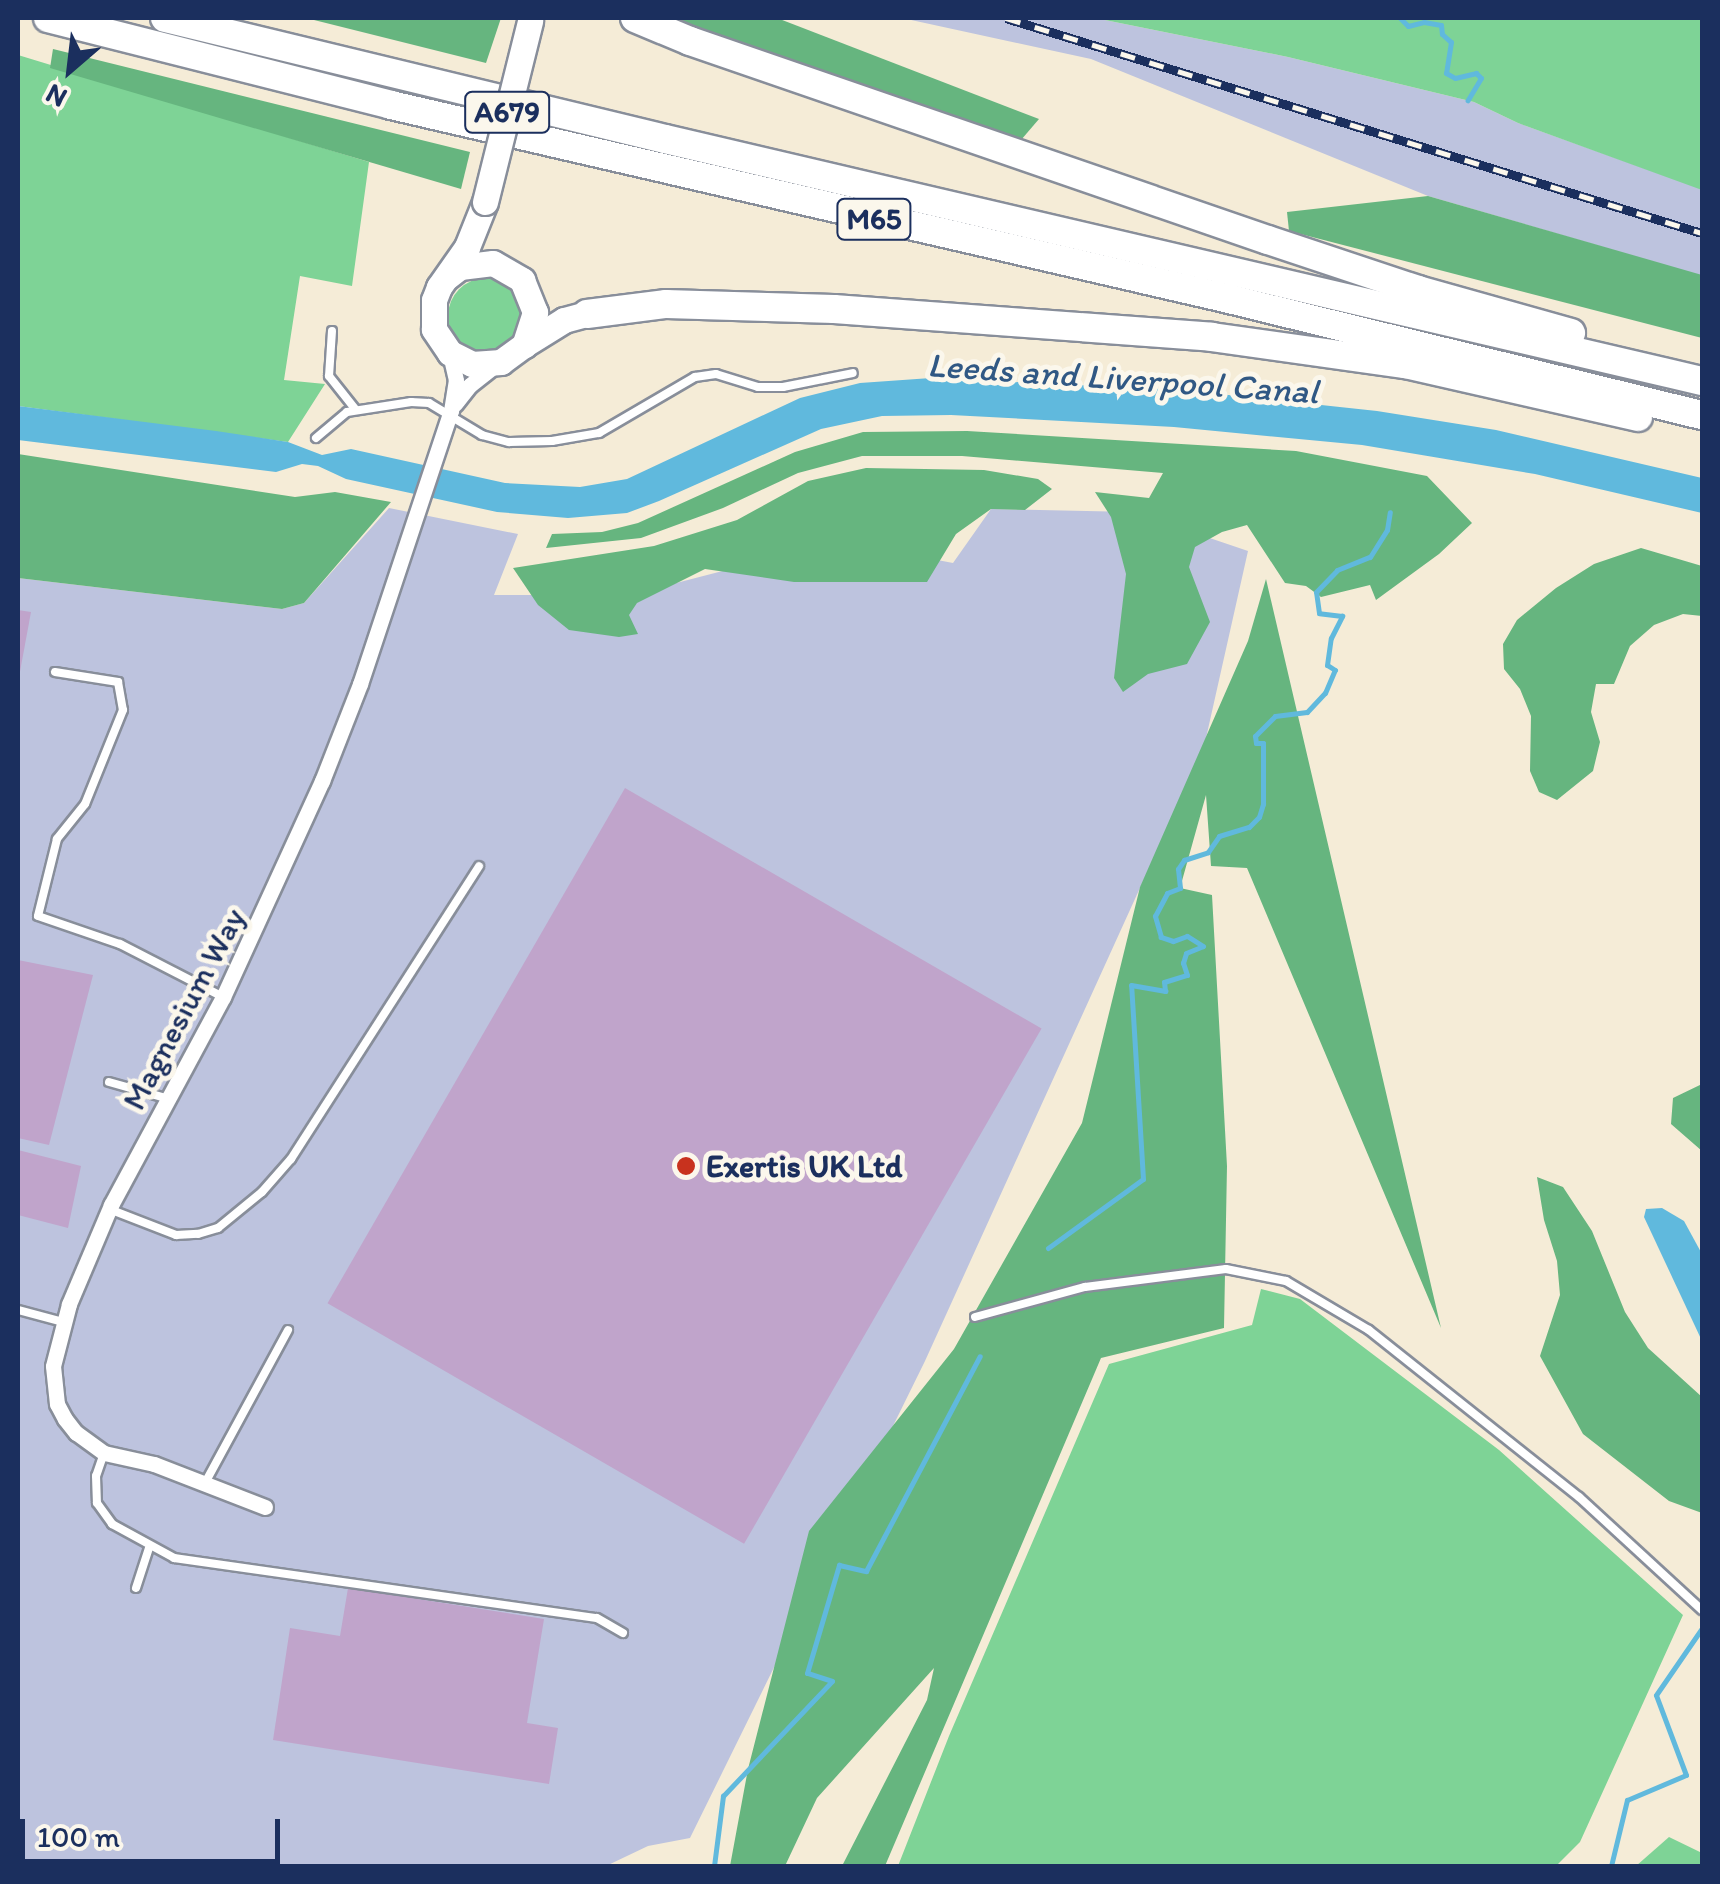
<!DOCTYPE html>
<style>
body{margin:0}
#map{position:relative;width:1720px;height:1884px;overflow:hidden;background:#f5ecd7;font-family:Itim,sans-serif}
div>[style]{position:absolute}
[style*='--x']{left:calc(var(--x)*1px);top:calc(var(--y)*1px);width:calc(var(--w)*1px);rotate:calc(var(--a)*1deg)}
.industrial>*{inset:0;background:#bdc3de}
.green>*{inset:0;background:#7ed396}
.round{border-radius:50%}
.forest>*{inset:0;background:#66b57f}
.water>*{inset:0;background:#60b9dd}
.stream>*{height:5px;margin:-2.5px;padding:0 2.5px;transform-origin:2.5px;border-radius:2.5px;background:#60b9dd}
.building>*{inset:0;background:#c0a4cb;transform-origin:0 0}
.roads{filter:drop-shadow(2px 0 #888e9a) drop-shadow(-2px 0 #888e9a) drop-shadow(0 2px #888e9a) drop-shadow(0 -2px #888e9a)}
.service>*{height:8px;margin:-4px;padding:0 4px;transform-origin:4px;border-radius:4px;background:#fff}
.minor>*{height:15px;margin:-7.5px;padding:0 7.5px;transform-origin:7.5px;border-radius:7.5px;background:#fff}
.trunk>*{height:25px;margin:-12.5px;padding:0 12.5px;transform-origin:12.5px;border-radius:12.5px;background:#fff}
.motorway>*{height:28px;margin:-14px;padding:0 14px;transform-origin:14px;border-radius:14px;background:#fff}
.rail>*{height:9px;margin-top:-4.5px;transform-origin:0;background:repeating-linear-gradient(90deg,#fbf7ec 0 15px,#1b2f5e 0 30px);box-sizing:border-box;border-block:2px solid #1b2f5e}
.bridges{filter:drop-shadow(2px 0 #888e9a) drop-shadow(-2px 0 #888e9a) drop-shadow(0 2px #888e9a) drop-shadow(0 -2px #888e9a)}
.trunk-bridge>*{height:25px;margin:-12.5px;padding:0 12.5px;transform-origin:12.5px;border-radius:12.5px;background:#fff}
.dots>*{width:28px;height:28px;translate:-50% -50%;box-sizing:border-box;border:5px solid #fbf7ec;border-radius:50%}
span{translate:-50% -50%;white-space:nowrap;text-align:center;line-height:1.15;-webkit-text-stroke:10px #fbf7ec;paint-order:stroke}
.shield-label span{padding:2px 8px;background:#fbf7ec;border:2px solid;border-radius:8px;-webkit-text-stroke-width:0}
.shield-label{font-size:30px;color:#1b2f5e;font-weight:700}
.street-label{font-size:32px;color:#1b2f5e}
.poi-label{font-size:32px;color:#1b2f5e;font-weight:700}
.left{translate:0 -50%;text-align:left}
.water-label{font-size:35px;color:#305884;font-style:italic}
.frame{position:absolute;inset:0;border:20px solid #1b2f5e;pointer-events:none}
.north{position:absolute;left:20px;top:20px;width:100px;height:100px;-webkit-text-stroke:8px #fbf7ec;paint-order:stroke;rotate:208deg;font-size:28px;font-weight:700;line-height:40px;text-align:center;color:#1b2f5e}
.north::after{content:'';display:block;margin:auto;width:35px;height:45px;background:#1b2f5e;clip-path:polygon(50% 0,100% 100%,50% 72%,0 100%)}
.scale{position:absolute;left:20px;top:1819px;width:260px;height:45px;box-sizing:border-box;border:5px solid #1b2f5e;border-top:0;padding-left:12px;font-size:30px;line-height:35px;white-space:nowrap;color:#1b2f5e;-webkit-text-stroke:8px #fbf7ec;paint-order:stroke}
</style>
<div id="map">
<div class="industrial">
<div style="clip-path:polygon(902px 18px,1095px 18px,1288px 57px,1474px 102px,1518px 123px,1702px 189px,1702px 276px,1428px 196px,1091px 59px)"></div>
<div style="clip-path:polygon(389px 508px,518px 534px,494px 595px,630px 595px,838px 541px,953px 563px,991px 509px,1133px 512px,1248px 551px,1204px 747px,925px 1361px,690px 1838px,648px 1846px,606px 1866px,18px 1866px,18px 578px,282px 609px,304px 603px)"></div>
</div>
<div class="green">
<div style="clip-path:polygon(1095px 18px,1702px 18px,1702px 190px,1518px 123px,1474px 102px,1288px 57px)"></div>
<div style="clip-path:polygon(18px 55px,369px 162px,352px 286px,300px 276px,284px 380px,325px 384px,288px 442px,18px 406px)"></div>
<div class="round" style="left:448px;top:278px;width:76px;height:76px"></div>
<div style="clip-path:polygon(1261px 1289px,1300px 1299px,1499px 1450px,1683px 1615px,1580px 1842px,1556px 1866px,898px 1866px,949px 1736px,1109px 1364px,1252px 1325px)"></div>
<div style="clip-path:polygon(1669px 1837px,1702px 1853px,1702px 1866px,1636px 1866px)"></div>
</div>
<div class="forest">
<div style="clip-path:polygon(306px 18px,501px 18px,486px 63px)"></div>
<div style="clip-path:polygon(658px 18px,777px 18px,1039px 119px,1021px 140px)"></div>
<div style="clip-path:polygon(53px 49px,470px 152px,461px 189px,50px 68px)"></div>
<div style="clip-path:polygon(1428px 196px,1702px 275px,1702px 338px,1289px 231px,1287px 212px)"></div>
<div style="clip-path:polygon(967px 431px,1296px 451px,1427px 476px,1472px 523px,1439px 554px,1376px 600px,1370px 585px,1321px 597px,1306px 586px,1285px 583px,1247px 525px,1222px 532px,1195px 547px,1189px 567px,1210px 622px,1187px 664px,1148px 674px,1123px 692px,1114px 678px,1126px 574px,1111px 517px,1095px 492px,1149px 498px,1163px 473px,962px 456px,862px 456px,798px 473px,723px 508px,641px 538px,546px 548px,552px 534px,602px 532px,638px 523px,795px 452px,863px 432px)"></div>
<div style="clip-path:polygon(18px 454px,295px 497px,335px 492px,391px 502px,304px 603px,282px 609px,18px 578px)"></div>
<div style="clip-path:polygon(866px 468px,984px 470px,1038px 479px,1052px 489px,1025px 510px,991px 509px,956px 534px,927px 582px,794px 582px,705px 569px,637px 603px,629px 615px,638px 634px,619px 637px,569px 630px,538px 605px,513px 568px,654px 546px,737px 520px,808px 481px)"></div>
<div style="clip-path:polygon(1641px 548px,1702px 566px,1702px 616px,1683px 614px,1654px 625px,1630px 646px,1614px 684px,1596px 684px,1591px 712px,1600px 742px,1593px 771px,1557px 800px,1539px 792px,1530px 771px,1531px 716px,1520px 689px,1504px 669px,1503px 644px,1517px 620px,1556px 588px,1594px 564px)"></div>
<div style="clip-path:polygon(1266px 579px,1441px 1328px,1247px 868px,1211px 866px,1206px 795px,1180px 888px,1212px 895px,1227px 1166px,1224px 1328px,1101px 1358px,885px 1866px,842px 1866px,927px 1700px,934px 1668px,817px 1798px,785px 1866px,730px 1866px,748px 1769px,809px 1531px,954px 1349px,1082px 1123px,1140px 887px,1248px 641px)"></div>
<div style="clip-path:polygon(1702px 1084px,1702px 1083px,1702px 1151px,1671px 1124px,1673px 1098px)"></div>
<div style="clip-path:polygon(1537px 1177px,1563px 1187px,1592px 1231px,1625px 1312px,1648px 1348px,1702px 1397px,1702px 1513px,1669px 1501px,1583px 1434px,1540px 1356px,1560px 1295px,1557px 1261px,1544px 1220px)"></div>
</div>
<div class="water">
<div style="clip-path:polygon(931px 378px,1183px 390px,1377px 411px,1496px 430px,1702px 478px,1702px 513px,1535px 474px,1362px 445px,1174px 427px,951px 415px,882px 416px,821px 429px,659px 501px,627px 513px,568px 518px,497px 512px,346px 479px,318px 466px,302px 464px,276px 472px,18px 440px,18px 406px,216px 431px,288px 442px,322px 455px,351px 449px,505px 483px,580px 487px,627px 479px,800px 398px,860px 383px)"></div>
<div style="clip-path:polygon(1662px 1208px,1684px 1221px,1702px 1254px,1702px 1341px,1644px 1217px,1646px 1209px)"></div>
</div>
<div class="stream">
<div style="--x:1400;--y:18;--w:11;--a:45"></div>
<div style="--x:1408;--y:26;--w:16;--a:-14"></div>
<div style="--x:1424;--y:22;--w:17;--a:10"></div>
<div style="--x:1441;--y:25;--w:9;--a:84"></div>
<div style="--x:1442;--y:34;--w:12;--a:42"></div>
<div style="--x:1451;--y:42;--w:31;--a:99"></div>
<div style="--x:1446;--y:73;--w:10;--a:29"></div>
<div style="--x:1455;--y:78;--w:22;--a:-13"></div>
<div style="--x:1476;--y:73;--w:7;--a:45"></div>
<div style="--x:1481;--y:78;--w:26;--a:121"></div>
<div style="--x:1048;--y:1248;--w:117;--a:-36"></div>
<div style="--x:1143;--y:1179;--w:194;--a:-93.5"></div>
<div style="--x:1131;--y:985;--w:35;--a:10"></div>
<div style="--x:1165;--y:991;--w:9;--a:-96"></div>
<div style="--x:1164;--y:982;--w:24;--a:-17"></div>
<div style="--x:1187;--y:975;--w:13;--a:-108"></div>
<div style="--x:1183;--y:963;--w:10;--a:-73"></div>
<div style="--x:1186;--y:953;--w:18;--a:-22"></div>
<div style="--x:1203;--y:946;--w:19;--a:-148"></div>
<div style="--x:1187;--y:936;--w:15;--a:160"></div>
<div style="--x:1173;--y:941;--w:13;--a:-162"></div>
<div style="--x:1161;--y:937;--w:22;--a:-106"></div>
<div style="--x:1155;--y:916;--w:26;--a:-62"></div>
<div style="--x:1167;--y:893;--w:14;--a:-21"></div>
<div style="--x:1180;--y:888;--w:19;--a:-96"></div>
<div style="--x:1178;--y:869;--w:11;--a:-56"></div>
<div style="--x:1184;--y:860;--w:25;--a:-18"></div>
<div style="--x:1208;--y:852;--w:19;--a:-55"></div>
<div style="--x:1219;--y:836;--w:31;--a:-17"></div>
<div style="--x:1249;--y:827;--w:14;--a:-45"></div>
<div style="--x:1259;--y:817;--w:14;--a:-73"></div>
<div style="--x:1263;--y:804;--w:61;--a:-90"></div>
<div style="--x:1263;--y:743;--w:7;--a:180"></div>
<div style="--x:1256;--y:743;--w:7;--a:-98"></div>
<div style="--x:1255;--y:736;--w:28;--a:-45"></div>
<div style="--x:1275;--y:716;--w:32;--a:-7"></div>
<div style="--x:1307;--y:712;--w:26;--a:-47"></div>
<div style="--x:1325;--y:693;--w:25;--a:-67"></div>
<div style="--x:1335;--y:670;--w:9;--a:-148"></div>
<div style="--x:1327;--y:665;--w:27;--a:-82"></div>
<div style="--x:1331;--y:638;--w:25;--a:-63"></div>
<div style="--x:1342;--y:616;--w:23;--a:-173"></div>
<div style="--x:1319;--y:613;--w:21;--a:-98"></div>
<div style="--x:1316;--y:592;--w:30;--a:-46"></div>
<div style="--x:1337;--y:570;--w:35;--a:-22"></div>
<div style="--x:1370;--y:557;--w:32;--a:-58"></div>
<div style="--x:1387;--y:530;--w:18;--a:-81"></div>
<div style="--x:714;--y:1866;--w:71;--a:-82.7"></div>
<div style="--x:723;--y:1796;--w:158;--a:-46.5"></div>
<div style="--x:832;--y:1681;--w:26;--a:-162"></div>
<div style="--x:807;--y:1673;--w:113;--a:-73.5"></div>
<div style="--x:839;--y:1565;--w:28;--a:13"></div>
<div style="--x:866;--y:1571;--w:243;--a:-62.1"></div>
<div style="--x:1611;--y:1866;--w:68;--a:-76.4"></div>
<div style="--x:1627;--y:1800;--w:64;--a:-23"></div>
<div style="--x:1686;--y:1775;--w:85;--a:-110.6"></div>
<div style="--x:1656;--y:1695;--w:81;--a:-55.5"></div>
</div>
<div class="building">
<div style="clip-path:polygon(18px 610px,31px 612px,19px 677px,18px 677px)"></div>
<div style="left:625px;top:788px;width:481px;height:595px;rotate:30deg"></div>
<div style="clip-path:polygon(18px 960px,93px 975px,49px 1145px,18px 1138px)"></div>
<div style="clip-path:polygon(18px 1150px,81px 1166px,68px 1228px,18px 1215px)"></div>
<div style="clip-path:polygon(348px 1588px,544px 1619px,527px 1723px,558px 1728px,549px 1784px,273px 1740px,290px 1628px,340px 1636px)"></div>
</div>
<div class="roads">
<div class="service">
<div style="--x:332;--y:331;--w:45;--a:93.8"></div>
<div style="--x:329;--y:376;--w:43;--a:51.5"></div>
<div style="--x:316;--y:438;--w:40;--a:-40"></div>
<div style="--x:347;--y:412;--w:65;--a:-8.9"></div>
<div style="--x:411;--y:402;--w:18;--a:3"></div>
<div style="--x:429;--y:403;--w:62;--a:31.1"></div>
<div style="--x:482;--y:435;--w:28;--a:15"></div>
<div style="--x:509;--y:442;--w:43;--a:-1.3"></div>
<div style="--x:552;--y:441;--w:48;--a:-9.7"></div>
<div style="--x:599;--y:433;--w:111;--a:-30.3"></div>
<div style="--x:695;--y:377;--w:21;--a:-8"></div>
<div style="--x:716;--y:374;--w:44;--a:17.2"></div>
<div style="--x:758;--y:387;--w:25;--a:0"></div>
<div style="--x:783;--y:387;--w:71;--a:-11.3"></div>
<div style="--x:55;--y:672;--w:64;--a:9"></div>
<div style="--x:118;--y:682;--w:28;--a:80"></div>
<div style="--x:123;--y:710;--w:101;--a:112"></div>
<div style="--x:85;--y:804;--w:45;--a:128.7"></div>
<div style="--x:57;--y:839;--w:79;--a:103.9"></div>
<div style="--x:38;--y:916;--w:87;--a:18.9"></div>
<div style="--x:120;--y:944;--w:116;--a:27.2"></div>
<div style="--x:109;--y:1082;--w:62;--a:15.8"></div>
<div style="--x:109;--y:1209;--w:72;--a:21.2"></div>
<div style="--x:176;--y:1235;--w:22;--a:-3"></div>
<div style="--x:198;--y:1234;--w:21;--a:-17"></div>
<div style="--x:218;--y:1228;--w:57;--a:-39.3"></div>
<div style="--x:262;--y:1192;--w:44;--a:-48.7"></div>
<div style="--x:291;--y:1159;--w:348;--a:-57.3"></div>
<div style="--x:18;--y:1310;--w:47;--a:14.9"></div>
<div style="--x:975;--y:1317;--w:114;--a:-15.3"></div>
<div style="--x:1085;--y:1287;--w:142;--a:-7.3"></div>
<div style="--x:1226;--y:1269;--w:61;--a:11.3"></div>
<div style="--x:1286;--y:1281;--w:96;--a:30.6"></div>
<div style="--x:1369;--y:1330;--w:268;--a:38.5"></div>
<div style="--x:1579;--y:1497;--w:167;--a:42.6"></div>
<div style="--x:104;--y:1453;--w:24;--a:109"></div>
<div style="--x:96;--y:1476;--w:27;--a:88"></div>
<div style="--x:97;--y:1503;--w:26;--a:54"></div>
<div style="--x:112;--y:1524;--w:71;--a:28.7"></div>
<div style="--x:174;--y:1558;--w:427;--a:8.1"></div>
<div style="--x:597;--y:1618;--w:30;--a:30"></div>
<div style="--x:205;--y:1483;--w:174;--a:-61.5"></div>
<div style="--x:136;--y:1588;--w:42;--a:-72"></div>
</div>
<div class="minor">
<div style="--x:455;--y:404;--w:24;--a:-52"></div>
<div style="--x:470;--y:385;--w:33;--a:-38"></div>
<div style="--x:265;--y:1507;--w:119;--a:-158.8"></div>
<div style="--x:154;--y:1464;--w:51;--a:-167.6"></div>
<div style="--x:104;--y:1453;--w:34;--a:-144"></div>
<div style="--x:76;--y:1433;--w:18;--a:-128"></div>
<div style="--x:65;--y:1419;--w:17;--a:-118"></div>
<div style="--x:57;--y:1404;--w:38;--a:-96"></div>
<div style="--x:53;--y:1366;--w:64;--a:-75.5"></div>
<div style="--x:69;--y:1304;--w:108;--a:-67"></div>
<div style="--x:111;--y:1205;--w:236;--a:-61.7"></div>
<div style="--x:223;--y:997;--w:238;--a:-65.4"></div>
<div style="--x:322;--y:781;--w:104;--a:-68.6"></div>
<div style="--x:360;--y:684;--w:288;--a:-71.6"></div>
<div style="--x:451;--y:411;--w:31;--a:-81"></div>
<div style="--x:456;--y:380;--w:28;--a:-103"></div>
</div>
<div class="trunk">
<div style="--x:447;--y:277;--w:16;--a:-38"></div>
<div style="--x:460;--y:267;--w:33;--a:-7"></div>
<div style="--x:493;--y:263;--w:34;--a:30"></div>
<div style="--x:522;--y:280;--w:35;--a:68"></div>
<div style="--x:535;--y:312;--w:35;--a:108"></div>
<div style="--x:524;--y:345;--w:29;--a:144"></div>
<div style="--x:501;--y:362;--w:29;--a:176"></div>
<div style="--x:472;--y:364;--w:25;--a:-153"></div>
<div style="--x:450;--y:353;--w:29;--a:-124"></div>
<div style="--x:434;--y:329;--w:29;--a:-90"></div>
<div style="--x:434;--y:300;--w:14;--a:-69"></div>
<div style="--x:439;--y:287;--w:49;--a:-55"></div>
<div style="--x:467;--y:247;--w:48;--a:-68.2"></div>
<div style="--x:524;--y:345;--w:47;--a:-32"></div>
<div style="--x:564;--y:320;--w:24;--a:-15"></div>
</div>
<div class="motorway">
<div style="--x:48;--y:18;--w:354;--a:14.2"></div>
<div style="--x:391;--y:105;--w:856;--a:13.03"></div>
<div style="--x:1225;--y:298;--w:491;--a:13.8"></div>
<div style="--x:165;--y:18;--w:514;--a:13.6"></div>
<div style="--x:665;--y:139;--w:1065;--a:13.14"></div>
<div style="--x:635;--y:18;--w:60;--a:22.7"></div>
<div style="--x:690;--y:41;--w:611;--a:19"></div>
<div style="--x:1268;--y:240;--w:158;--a:18.4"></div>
<div style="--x:1418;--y:290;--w:159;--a:15.7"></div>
<div style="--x:587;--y:314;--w:80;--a:-7.2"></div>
<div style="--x:666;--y:304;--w:168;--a:1.7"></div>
<div style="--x:834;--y:309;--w:379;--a:4.2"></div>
<div style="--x:1212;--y:337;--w:195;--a:8"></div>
<div style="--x:1405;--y:364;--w:239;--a:12.8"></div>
</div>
</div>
<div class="rail">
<div style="--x:1006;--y:18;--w:728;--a:17.17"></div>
</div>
<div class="bridges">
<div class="trunk-bridge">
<div style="--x:485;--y:202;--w:187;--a:-76"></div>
</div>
</div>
<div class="dots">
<div style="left:686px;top:1166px;background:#c8321e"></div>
</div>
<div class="shield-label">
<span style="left:507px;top:112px">A679</span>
<span style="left:874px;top:219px">M65</span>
</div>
<div class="street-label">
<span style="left:184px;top:1009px;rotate:-62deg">Magnesium Way</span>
</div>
<div class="poi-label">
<span class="left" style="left:706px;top:1166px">Exertis UK Ltd</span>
</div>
<div class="water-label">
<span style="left:1123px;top:378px;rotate:4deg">Leeds and Liverpool Canal</span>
</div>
<div class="frame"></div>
<div class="north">N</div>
<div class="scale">100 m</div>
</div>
